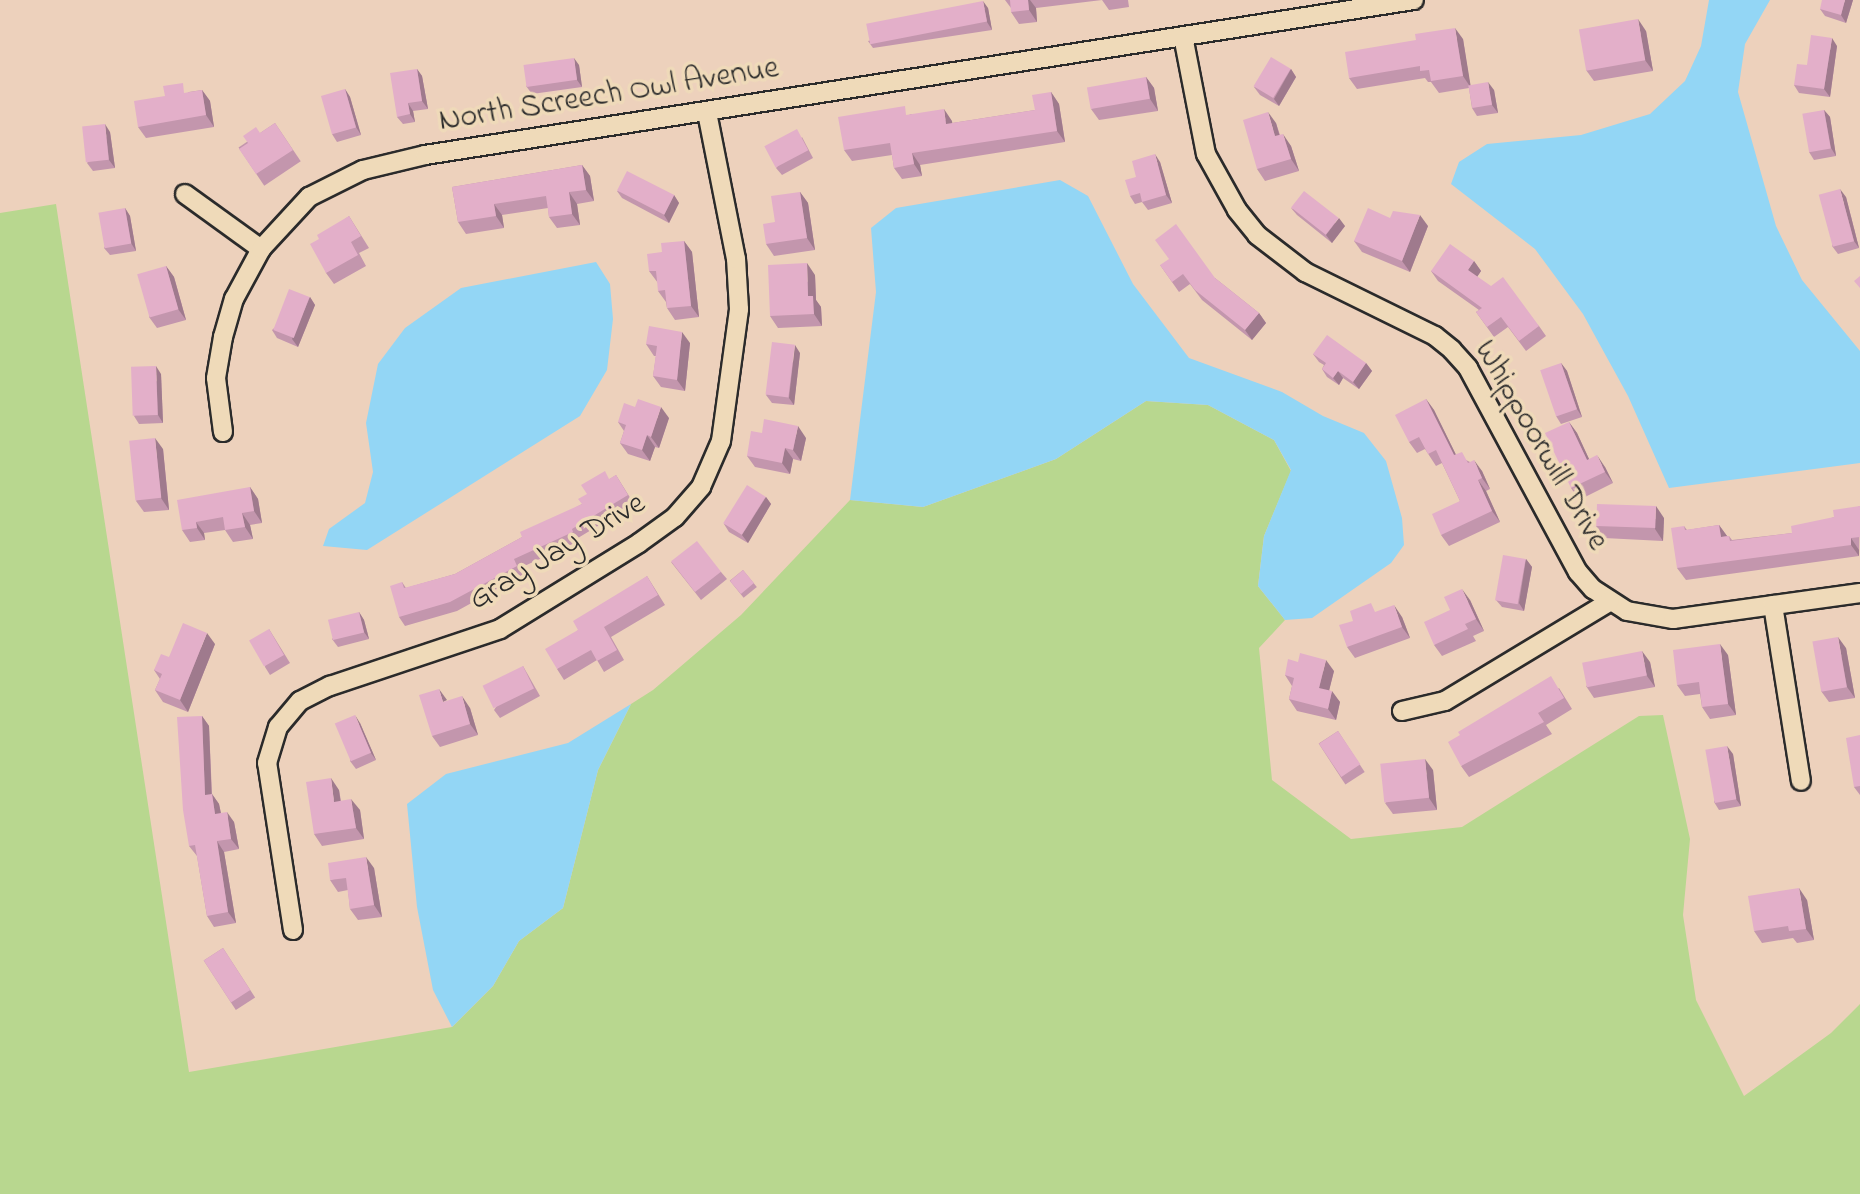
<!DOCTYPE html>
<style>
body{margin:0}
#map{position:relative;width:1860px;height:1194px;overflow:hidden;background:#edd1bc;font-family:"Indie Flower",sans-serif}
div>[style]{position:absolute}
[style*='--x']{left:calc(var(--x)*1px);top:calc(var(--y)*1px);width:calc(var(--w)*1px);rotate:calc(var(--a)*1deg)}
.green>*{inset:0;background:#b8d78f}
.water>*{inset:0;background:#93d6f5}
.roads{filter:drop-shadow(2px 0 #2b2b2b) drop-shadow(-2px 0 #2b2b2b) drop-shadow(0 2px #2b2b2b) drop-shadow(0 -2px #2b2b2b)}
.minor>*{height:18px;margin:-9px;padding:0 9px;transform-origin:9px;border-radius:9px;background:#efdab9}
.wall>*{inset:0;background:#c396ad;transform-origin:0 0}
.shaded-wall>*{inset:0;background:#9f7a8d}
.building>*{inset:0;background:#e3afc9;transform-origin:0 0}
span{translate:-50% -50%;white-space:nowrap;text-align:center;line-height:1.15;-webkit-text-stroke:7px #efdab9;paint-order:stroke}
.street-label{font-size:32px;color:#2b2b2b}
</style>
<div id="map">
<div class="green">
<div style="clip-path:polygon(56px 204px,189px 1072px,452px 1027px,493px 986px,519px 941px,563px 908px,598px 770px,631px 704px,653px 690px,741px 615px,850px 500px,923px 507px,1056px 459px,1146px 401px,1208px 405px,1274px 440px,1291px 471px,1264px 536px,1258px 586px,1285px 620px,1259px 648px,1272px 780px,1351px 839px,1462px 827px,1639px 716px,1663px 715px,1690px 839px,1683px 915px,1696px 1000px,1744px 1096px,1831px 1033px,1860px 1004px,1860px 1194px,0 1194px,0 213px)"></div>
</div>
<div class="water">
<div style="clip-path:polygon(1709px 0,1770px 0,1745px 44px,1738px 92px,1776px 226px,1802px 280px,1860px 351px,1860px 463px,1669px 488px,1628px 396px,1583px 314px,1535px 249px,1451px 184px,1459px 162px,1487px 144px,1581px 135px,1650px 114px,1685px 81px,1701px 46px)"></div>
<div style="clip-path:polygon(1060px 180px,1088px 196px,1133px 284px,1189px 358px,1282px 392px,1323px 416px,1364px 433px,1386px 461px,1402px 518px,1404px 545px,1391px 563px,1312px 618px,1285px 620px,1258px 586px,1264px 536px,1291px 470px,1274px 440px,1208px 405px,1146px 401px,1056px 459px,923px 507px,850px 500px,876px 292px,871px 228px,896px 208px)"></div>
<div style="clip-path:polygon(596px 262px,610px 284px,613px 319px,607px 370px,580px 416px,367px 550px,323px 546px,329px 529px,365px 503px,373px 472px,366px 423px,378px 364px,405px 328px,461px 288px)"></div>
<div style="clip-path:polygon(631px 704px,598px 770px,563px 908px,519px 941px,493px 986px,452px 1027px,433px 990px,417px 907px,407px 804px,446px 774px,568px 743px)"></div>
</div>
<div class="roads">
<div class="minor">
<div style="--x:1183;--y:36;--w:120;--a:79"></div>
<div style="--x:1206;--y:154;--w:64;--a:61"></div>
<div style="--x:1237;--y:210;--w:32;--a:51"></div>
<div style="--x:1257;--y:235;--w:61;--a:37.6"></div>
<div style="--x:1305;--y:272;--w:145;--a:26.2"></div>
<div style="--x:1435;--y:336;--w:22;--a:39"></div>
<div style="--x:1452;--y:350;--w:24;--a:48"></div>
<div style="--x:1468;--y:368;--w:232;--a:61.7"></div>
<div style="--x:1578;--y:572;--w:23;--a:49"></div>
<div style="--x:1593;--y:589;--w:40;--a:32.9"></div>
<div style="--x:1627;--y:611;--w:47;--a:9.9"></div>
<div style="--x:1673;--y:619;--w:189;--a:-7.9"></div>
<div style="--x:185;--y:194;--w:94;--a:35.9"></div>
<div style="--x:223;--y:432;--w:54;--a:-97.4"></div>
<div style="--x:216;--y:378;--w:42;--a:-80.3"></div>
<div style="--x:223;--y:337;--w:40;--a:-74"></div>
<div style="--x:234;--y:299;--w:57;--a:-61.6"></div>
<div style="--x:261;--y:249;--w:71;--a:-47.3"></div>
<div style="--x:309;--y:197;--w:60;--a:-26.6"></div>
<div style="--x:363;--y:170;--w:64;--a:-13.6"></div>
<div style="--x:425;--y:155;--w:1001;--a:-8.91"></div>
<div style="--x:1773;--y:605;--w:178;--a:81"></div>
<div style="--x:1402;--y:711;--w:44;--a:-13.1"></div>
<div style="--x:1445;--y:701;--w:192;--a:-31.1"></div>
<div style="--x:293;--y:930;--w:169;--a:-98.8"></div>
<div style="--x:267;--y:763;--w:38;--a:-73"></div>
<div style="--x:278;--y:727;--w:34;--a:-50"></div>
<div style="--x:300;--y:701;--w:34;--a:-27"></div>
<div style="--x:330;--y:686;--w:179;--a:-18.5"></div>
<div style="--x:500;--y:629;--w:163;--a:-31.7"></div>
<div style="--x:639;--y:543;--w:44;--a:-35.8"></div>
<div style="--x:675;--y:517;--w:40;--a:-49"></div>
<div style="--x:701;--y:487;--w:50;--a:-66.5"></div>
<div style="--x:721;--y:441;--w:133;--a:-82.2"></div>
<div style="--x:739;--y:309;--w:50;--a:-93.4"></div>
<div style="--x:736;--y:259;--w:150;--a:-101.2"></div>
</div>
</div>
<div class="wall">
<div style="clip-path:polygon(1005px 0,1128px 0,1129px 7px,1109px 10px,1102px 0,1036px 8px,1037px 22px,1019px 24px,1011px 12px,1011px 8px)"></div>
<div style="clip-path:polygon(1853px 0,1846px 23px,1825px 16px,1820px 9px)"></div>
<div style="clip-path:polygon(988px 8px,992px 30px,873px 48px,868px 41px)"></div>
<div style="clip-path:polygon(1646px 31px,1653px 71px,1594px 81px,1586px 70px)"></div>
<div style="clip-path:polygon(1463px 39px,1470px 85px,1494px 90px,1498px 113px,1477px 116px,1472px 108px,1469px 88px,1439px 93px,1431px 82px,1428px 82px,1425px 78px,1357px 89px,1349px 78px)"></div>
<div style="clip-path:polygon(1837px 46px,1830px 97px,1799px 93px,1794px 85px,1807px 65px)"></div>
<div style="clip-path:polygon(579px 65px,582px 87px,532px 94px,526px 86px)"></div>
<div style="clip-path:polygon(417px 69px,422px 76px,428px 109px,413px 111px,415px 122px,403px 124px,397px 117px)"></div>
<div style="clip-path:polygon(1291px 69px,1296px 77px,1279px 106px,1260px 95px,1254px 87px)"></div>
<div style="clip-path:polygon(1146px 77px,1154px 88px,1158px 111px,1099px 120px,1091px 109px)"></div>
<div style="clip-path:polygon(345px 89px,350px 97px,361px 135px,337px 142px,332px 134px)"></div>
<div style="clip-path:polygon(202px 90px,210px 101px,214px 127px,146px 138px,138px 127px,189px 92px)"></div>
<div style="clip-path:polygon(1051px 92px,1059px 104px,1065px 142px,920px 165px,922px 176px,902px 179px,894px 168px,892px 155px,852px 161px,844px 150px,911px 114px,952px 121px,952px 123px,1035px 110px)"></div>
<div style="clip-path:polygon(1824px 110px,1830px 117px,1836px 156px,1814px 160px,1809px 152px)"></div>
<div style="left:275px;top:123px;width:46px;height:44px;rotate:56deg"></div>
<div style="clip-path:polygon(1276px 123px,1280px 135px,1291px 146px,1299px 171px,1265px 181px,1257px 169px)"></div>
<div style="clip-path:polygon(110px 132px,115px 168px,93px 171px,87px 163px)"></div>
<div style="clip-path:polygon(802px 137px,813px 158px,782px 175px,776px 168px)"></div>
<div style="clip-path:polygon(1160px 162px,1172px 203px,1148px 210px,1142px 202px,1135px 204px,1130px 196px,1136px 177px)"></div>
<div style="clip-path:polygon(582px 165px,590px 176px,594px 201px,577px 204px,580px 225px,557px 228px,549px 217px,548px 208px,502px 215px,504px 228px,466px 234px,458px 222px,452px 187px)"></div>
<div style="clip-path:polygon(617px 191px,674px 195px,679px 203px,669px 223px,622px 198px)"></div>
<div style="clip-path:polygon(800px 192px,808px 203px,815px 250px,774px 256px,766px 244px,775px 222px)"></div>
<div style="clip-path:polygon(1846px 197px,1859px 248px,1838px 254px,1832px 246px)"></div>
<div style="clip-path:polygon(125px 208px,130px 216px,136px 251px,110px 255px,104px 248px)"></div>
<div style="clip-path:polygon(1291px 208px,1345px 226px,1332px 243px,1297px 215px)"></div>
<div style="clip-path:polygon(349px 216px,369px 248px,359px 253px,366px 266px,334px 284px,326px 273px,319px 239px)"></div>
<div style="clip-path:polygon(1390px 218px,1428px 226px,1410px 272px,1362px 252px,1354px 241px)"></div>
<div style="clip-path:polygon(684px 241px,692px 252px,699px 317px,675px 320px,667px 308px,666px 302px,658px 291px,658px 283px,649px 271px,662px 252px)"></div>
<div style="clip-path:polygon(1474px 261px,1481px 271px,1477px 277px,1539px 326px,1546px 336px,1526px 351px,1508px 327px,1494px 337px,1476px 312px,1479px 310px,1438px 281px,1431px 271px)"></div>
<div style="clip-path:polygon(1160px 265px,1215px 278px,1259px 313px,1266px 323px,1252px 340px,1202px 300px,1190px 284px,1179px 292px)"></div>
<div style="clip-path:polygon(166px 266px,174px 277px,186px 320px,157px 328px,149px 317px)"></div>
<div style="clip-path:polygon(815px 275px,816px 300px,821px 307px,822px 326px,778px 328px,770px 316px)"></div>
<div style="clip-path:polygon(310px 297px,315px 305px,298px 347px,277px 338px,272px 330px)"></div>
<div style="clip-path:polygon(690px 343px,685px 391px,661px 387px,653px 376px,656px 356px,654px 356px,646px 344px)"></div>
<div style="clip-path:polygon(800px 353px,794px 405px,772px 403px,766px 395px)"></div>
<div style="clip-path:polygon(1313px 354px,1366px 363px,1372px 371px,1359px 389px,1343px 378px,1339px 385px,1327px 377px,1322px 369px,1324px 365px,1319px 362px)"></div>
<div style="clip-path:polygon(1561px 363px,1567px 371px,1582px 417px,1561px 424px,1556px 416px)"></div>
<div style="clip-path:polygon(161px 374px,163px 423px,139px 424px,134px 416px)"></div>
<div style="clip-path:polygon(1426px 399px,1434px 410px,1456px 455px,1470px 462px,1482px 471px,1490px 489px,1486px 491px,1500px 522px,1449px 546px,1441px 535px,1460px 501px,1442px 463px,1436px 466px,1425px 449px,1417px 453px,1409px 442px)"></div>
<div style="clip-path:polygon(669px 418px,659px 448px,655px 447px,650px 461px,628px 454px,620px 443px,624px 431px,618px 422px)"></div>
<div style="clip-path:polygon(1569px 422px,1577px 433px,1589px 459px,1605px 467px,1613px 483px,1579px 500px,1571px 488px)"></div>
<div style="clip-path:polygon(762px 433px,806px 438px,801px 461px,793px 459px,790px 474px,755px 467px,747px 456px)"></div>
<div style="clip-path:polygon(163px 449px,169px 510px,144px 512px,136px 501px)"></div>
<div style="clip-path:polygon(616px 475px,634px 504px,578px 538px,579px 541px,520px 568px,524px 574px,457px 611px,405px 626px,399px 617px,402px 582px,406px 588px,455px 574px,582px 504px,610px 479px)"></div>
<div style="clip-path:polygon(250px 487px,258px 499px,262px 523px,250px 525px,253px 539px,233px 542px,225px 530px,204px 533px,205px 540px,190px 542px,182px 530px)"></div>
<div style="clip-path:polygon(766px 497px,771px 504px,748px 543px,729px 532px,724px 524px)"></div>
<div style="clip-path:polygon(1860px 506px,1859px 556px,1686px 580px,1677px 568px,1684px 526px,1687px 530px,1719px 525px,1727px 536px,1729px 536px,1732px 540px,1792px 533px,1834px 517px)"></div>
<div style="clip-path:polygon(1664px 518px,1663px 541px,1604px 538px,1596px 526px)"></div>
<div style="clip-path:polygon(1526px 559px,1532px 567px,1524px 611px,1502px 607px,1496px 600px)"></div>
<div style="clip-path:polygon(671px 562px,721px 572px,727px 579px,701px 600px)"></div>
<div style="left:743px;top:570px;width:22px;height:17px;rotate:51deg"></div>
<div style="clip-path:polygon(647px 576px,665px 605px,611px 637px,624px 660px,604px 672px,597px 660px,564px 680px,557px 669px,578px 630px)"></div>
<div style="clip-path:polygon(1470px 600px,1484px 631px,1473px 636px,1476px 641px,1442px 656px,1434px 645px)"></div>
<div style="clip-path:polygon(359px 612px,364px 620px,369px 639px,338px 647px,332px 639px)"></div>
<div style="clip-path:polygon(1378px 612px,1402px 617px,1410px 638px,1355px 658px,1347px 647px)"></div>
<div style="clip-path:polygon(269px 629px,290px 663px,270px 675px,265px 667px)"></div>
<div style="clip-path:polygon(215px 644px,188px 712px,163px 702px,155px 690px,160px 679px,154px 670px,169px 657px)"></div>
<div style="clip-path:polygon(1846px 648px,1855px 698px,1829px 702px,1821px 691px)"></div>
<div style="clip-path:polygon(1728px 655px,1736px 715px,1710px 719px,1702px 707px,1700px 694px,1685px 696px,1677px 685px)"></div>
<div style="clip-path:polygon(1650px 662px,1655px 687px,1594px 698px,1586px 686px)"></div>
<div style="clip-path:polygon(523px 666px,540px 696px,500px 718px,494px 710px)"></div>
<div style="clip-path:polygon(1334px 671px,1329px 690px,1340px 702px,1336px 720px,1297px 711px,1289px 699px,1292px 686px,1285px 675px)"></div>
<div style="clip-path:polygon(1559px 688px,1572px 709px,1546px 725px,1552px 734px,1469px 777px,1461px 766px)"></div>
<div style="clip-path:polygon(447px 701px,470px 708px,478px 735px,440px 747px,432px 736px)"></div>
<div style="clip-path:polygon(202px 716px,209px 726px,212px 794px,219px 804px,221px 813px,234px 822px,239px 849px,224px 852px,236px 923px,214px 927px,207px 916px,197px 856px,189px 846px)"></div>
<div style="clip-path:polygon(360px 723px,376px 760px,356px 769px,350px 761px)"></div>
<div style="left:1338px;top:731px;width:49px;height:23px;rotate:57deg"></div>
<div style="clip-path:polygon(1860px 735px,1860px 795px,1854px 787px)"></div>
<div style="clip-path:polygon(1733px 754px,1741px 806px,1719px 810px,1714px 802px)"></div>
<div style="clip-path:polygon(1433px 770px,1437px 810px,1393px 814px,1385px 803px)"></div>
<div style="clip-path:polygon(339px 790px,341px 801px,360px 810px,364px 839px,322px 846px,314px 834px)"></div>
<div style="clip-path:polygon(374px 868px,382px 917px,358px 920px,350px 909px,348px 890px,338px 892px,330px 880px)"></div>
<div style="clip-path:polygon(1807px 900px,1814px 940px,1797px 943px,1793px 938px,1762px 943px,1754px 931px)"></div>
<div style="left:223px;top:948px;width:59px;height:23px;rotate:57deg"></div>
</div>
<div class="shaded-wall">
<div style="clip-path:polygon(1028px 0,1030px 0,1036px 8px,1037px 22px,1029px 10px)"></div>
<div style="clip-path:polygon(1845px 0,1853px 0,1846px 23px,1841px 15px)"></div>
<div style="clip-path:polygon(983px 1px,988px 8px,992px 30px,987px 22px)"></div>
<div style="clip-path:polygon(1638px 19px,1646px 31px,1653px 71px,1645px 60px)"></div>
<div style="clip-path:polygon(1455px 28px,1463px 39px,1471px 88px,1463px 76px)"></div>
<div style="clip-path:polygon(1832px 38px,1837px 46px,1830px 97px,1824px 89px)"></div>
<div style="clip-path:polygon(574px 58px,579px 65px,582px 87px,577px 80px)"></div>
<div style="clip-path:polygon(417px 69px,422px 76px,428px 109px,422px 101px)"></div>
<div style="clip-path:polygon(1291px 69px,1296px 77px,1279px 106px,1274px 99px)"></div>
<div style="clip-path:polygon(1146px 77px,1154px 88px,1158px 111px,1150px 99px)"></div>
<div style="clip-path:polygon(1488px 82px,1494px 90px,1498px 113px,1492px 105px)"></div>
<div style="clip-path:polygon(345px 89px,350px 97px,361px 135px,356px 127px)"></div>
<div style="clip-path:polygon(202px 90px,210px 101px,214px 127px,206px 115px)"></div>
<div style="clip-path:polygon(1051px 92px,1059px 104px,1065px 142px,1057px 131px)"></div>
<div style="clip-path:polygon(408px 103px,413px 111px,415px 122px,410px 114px)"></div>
<div style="clip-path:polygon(944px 109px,952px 121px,954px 135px,946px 124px)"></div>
<div style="clip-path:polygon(1824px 110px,1830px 117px,1836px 156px,1831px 148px)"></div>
<div style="clip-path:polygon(1268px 112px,1276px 123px,1283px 148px,1275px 136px)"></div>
<div style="clip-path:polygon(105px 124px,110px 132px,115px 168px,109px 160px)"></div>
<div style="clip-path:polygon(1283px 134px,1291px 146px,1299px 171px,1291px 159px)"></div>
<div style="clip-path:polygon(912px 153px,920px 165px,922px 176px,914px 164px)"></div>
<div style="clip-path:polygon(1155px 154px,1160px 162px,1172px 203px,1166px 195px)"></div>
<div style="clip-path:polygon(582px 165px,590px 176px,594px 201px,586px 190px)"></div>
<div style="clip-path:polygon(1840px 189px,1846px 197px,1859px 248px,1854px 241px)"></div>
<div style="clip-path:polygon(569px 192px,577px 204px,580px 225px,572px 214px)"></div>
<div style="clip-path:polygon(800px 192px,808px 203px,815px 250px,807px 238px)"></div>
<div style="clip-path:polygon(674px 195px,679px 203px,669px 223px,664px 215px)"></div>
<div style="clip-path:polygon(494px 204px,502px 215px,504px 228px,496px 216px)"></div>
<div style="clip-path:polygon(125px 208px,130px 216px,136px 251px,131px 243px)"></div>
<div style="clip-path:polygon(1420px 215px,1428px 226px,1410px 272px,1402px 261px)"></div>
<div style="clip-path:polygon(1339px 218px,1345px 226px,1332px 243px,1326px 235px)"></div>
<div style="clip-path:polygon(684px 241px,692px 252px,699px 317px,691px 306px)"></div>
<div style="clip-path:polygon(1474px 261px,1481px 271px,1475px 280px,1468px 270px)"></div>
<div style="clip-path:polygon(807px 263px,815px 275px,816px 300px,821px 307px,822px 326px,814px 314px,808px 296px)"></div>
<div style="clip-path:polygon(166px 266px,174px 277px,186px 320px,178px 309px)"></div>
<div style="clip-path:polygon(310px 297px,315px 305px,298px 347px,292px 339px)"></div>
<div style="clip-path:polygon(1259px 313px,1266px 323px,1252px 340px,1245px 330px)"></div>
<div style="clip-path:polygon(682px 332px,690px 343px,685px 391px,677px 380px)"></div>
<div style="clip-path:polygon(795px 345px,800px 353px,794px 405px,789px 398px)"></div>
<div style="clip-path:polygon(1366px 363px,1372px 371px,1359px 389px,1353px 382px)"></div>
<div style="clip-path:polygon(1561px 363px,1567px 371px,1582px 417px,1577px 409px)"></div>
<div style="clip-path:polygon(156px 366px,161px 374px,163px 423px,158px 415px)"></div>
<div style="clip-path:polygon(1338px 371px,1343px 378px,1339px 385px,1333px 378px)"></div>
<div style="clip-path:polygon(1426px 399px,1434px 410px,1462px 467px,1454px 455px)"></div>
<div style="clip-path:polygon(661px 407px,669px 418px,659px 448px,651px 437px)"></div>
<div style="clip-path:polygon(1569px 422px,1577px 433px,1595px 472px,1587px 460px)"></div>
<div style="clip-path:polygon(798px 426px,806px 438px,801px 461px,793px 450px)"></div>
<div style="clip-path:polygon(647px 435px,655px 447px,650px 461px,642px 450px)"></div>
<div style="clip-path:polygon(155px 438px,163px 449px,169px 510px,161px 498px)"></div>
<div style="clip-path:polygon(785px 448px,793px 459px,790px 474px,782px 463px)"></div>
<div style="clip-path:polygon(1597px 455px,1605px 467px,1613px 483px,1605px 472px)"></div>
<div style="clip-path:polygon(1474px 460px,1482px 471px,1490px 489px,1482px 478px)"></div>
<div style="clip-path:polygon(1478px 480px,1486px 491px,1500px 522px,1492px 511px)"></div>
<div style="clip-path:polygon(250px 487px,258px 499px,262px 523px,254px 511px)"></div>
<div style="clip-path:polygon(766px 497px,771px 504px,748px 543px,742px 535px)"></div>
<div style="clip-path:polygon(1656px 506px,1664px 518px,1663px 541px,1655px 529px)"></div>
<div style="clip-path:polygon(242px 513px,250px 525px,253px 539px,245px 527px)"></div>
<div style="clip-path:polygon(196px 522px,204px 533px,205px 540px,197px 528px)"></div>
<div style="clip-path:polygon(1719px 525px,1727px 536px,1721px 537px)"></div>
<div style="clip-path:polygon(1851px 538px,1859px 550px,1859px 556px,1851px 545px)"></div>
<div style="clip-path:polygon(1526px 559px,1532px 567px,1524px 611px,1519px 603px)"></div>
<div style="clip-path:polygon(1462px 589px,1470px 600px,1484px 631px,1476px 619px)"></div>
<div style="clip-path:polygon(1394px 605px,1402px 617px,1410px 638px,1402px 627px)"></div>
<div style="clip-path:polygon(359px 612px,364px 620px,369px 639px,364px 632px)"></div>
<div style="clip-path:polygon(207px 633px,215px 644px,188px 712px,180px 700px)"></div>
<div style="clip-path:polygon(1838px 637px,1846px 648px,1855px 698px,1847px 687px)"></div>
<div style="clip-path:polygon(1720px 644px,1728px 655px,1736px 715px,1728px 704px)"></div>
<div style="clip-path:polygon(1642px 651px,1650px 662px,1655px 687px,1647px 676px)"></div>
<div style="clip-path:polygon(1326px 660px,1334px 671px,1327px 699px,1319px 688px)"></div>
<div style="clip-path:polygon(439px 689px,447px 700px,443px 702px)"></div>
<div style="clip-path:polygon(1332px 691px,1340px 702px,1336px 720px,1328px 709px)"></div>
<div style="clip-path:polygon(462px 696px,470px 708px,478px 735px,470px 724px)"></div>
<div style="clip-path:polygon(355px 715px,360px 723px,376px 760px,371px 753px)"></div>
<div style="clip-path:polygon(202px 716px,209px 726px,212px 805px,205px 795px)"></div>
<div style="clip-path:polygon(1727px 746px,1733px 754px,1741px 806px,1736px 799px)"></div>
<div style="clip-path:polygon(1425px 759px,1433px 770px,1437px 810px,1429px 798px)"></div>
<div style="clip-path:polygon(331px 778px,339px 790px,342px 813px,334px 802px)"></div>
<div style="clip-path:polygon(212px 794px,219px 804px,223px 824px,215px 814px)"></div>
<div style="clip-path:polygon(351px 799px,360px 810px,364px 839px,356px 828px)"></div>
<div style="clip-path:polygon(227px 812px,234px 822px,239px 849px,231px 839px)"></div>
<div style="clip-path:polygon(217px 841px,224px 852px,236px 923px,228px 912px)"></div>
<div style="clip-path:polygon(366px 857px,374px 868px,382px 917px,374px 905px)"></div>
<div style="clip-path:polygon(1799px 888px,1807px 900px,1814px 940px,1806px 929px)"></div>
</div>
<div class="building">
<div style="clip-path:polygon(1010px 0,1028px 0,1029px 10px,1011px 12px)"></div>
<div style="clip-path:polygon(1822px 0,1845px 0,1841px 15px,1820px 9px)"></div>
<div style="left:983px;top:1px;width:21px;height:119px;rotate:79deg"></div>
<div style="left:1638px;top:19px;width:42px;height:60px;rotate:80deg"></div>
<div style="clip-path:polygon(1455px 28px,1463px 76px,1431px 81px,1429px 70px,1420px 71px,1420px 66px,1349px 78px,1345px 52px,1416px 40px,1415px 34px)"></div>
<div style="clip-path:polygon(1811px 35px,1832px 38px,1824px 89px,1794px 85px,1797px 64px,1807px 65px)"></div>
<div style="left:1271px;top:57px;width:23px;height:34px;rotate:31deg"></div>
<div style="left:574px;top:58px;width:22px;height:51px;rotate:82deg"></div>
<div style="clip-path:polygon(417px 69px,422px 101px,408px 103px,410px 114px,397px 117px,390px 73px)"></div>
<div style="left:1146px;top:77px;width:22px;height:60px;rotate:80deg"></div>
<div style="left:1488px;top:82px;width:23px;height:20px;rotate:80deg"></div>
<div style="clip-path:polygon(183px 83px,184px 93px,202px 90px,206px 115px,138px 127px,134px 101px,165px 96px,163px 86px)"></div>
<div style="left:345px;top:89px;width:40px;height:25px;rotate:74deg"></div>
<div style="clip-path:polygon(1051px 92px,1057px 131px,912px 153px,914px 164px,894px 168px,890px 143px,844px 150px,838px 117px,905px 106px,906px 115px,944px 109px,946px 124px,1035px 110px,1032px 95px)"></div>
<div style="left:1824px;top:110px;width:39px;height:22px;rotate:80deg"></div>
<div style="clip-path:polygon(1268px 112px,1275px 136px,1283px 134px,1291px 159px,1257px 169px,1243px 120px)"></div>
<div style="clip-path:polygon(275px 123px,293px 150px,256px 174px,239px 149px,248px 143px,243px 136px,256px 127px,260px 133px)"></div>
<div style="left:105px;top:124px;width:36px;height:23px;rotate:84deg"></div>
<div style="left:797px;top:129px;width:24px;height:37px;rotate:62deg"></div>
<div style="clip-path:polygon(1155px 154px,1166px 195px,1142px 202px,1140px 193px,1130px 196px,1125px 180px,1136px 177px,1132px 161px)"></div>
<div style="clip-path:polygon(582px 165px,586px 190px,569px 192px,572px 214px,549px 217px,546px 196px,494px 204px,496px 216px,458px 222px,452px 187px)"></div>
<div style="left:627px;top:171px;width:53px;height:22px;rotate:27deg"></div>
<div style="left:1840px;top:189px;width:54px;height:22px;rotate:75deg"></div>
<div style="left:1304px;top:191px;width:44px;height:21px;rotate:38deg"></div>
<div style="clip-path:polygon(800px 192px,807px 238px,766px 244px,763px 224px,775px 222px,771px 196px)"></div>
<div style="left:125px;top:208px;width:36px;height:27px;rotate:80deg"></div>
<div style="clip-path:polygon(1368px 208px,1390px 218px,1393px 211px,1420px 215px,1402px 261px,1354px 241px)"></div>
<div style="clip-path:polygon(349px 216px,361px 236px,351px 242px,358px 255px,326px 273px,310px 244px,319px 239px,317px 235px)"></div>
<div style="clip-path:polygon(1176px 224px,1215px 278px,1259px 313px,1245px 330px,1195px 290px,1183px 274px,1172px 282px,1160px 265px,1169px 259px,1155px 240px)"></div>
<div style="clip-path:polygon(684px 241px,691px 306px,667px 308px,665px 290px,658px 291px,656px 271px,649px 271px,647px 254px,662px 252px,661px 243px)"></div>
<div style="clip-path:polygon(1450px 244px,1474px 261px,1468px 270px,1491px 286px,1503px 277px,1539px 326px,1519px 341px,1501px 317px,1487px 327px,1476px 312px,1482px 308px,1431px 271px)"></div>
<div style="clip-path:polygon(807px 263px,808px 296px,813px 296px,814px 314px,770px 316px,768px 265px)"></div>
<div style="left:166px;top:266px;width:45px;height:30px;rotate:74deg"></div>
<div style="clip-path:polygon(1860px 276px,1860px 288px,1854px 281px)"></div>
<div style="left:289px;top:289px;width:22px;height:44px;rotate:21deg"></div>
<div style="clip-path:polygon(649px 326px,682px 332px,677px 380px,653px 376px,657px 346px,646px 344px)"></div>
<div style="clip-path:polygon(1327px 335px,1366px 363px,1353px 382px,1338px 371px,1333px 378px,1322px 369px,1326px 363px,1313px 354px)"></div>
<div style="left:772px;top:342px;width:23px;height:53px;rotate:7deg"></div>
<div style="left:1561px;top:363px;width:49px;height:22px;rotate:71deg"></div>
<div style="left:156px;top:366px;width:49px;height:25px;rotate:88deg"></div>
<div style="clip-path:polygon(638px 399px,661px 407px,651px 437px,647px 435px,642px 450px,620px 443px,626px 425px,618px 422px,624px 403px,635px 407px)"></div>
<div style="clip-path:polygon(1426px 399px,1454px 455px,1462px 452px,1468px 463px,1474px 460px,1482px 478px,1478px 480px,1492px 511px,1441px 535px,1432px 514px,1460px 501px,1436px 450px,1428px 454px,1419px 437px,1409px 442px,1395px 415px)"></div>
<div style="clip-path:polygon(764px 419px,798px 426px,793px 450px,785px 448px,782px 463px,747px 456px,751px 431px,762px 433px)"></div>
<div style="clip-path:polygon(1569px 422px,1587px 460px,1597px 455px,1605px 472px,1571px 488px,1545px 433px)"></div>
<div style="left:155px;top:438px;width:60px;height:26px;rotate:84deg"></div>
<div style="clip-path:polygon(605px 471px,609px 479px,616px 475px,628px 495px,572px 529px,573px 532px,514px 559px,517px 566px,450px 602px,399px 617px,390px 586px,402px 582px,404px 588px,455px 574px,522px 537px,520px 532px,582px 504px,578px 499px,587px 494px,581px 485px)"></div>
<div style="left:747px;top:485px;width:22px;height:45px;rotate:32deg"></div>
<div style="clip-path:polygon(250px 487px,254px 511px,242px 513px,245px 527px,225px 530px,223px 517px,196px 522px,197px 528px,182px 530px,177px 500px)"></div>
<div style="left:1597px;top:504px;width:59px;height:22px;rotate:2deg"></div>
<div style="clip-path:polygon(1860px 506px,1860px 537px,1851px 538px,1851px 545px,1677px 568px,1671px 528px,1684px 526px,1685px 530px,1719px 525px,1721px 537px,1729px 536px,1730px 541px,1792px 533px,1791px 526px,1834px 517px,1833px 510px)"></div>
<div style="left:697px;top:541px;width:39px;height:33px;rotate:52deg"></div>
<div style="left:1503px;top:555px;width:23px;height:46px;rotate:10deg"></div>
<div style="left:743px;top:570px;width:17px;height:17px;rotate:50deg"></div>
<div style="clip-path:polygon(647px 576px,658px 595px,604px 627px,617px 650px,597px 661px,591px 650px,557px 669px,545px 649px,578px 630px,573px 621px)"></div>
<div style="clip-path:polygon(1462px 589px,1476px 619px,1465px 624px,1468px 629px,1434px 645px,1424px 622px,1450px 610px,1444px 597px)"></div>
<div style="clip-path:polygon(1371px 603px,1375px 612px,1394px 605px,1402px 627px,1347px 647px,1339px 625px,1353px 621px,1350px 611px)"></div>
<div style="left:359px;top:612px;width:21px;height:32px;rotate:76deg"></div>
<div style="clip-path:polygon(183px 623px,207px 633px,180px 700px,155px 690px,162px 674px,154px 670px,161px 654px,169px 657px)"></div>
<div style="left:269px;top:629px;width:30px;height:23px;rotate:60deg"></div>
<div style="left:1838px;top:637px;width:51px;height:26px;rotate:80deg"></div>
<div style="clip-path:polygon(1720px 644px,1728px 704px,1702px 707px,1699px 682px,1677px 685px,1673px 650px)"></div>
<div style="left:1642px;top:651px;width:25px;height:61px;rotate:79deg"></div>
<div style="clip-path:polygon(1300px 653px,1326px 660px,1319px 688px,1332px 691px,1328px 709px,1289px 699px,1294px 678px,1285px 675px,1288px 659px,1298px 662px)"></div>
<div style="left:523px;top:666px;width:25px;height:45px;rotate:64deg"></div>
<div style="clip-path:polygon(1551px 676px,1564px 698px,1538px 713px,1544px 722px,1461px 766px,1448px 742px,1460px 735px,1458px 732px)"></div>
<div style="clip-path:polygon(439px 689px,443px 702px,462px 696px,470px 724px,432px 736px,419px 695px)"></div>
<div style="left:355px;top:715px;width:41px;height:22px;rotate:67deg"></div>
<div style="clip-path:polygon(202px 716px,205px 795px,212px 794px,215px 814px,227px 812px,231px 839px,217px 841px,228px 912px,207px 916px,195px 845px,189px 846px,183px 810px,177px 717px)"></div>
<div style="left:1338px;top:731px;width:40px;height:23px;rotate:56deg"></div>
<div style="clip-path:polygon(1860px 735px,1860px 786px,1854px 787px,1846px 738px)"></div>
<div style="left:1727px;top:746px;width:54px;height:22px;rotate:80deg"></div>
<div style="left:1425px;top:759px;width:39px;height:45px;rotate:84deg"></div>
<div style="clip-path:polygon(331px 778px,334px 802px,351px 799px,356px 828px,314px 834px,306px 782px)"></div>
<div style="clip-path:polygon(366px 857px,374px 905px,350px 909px,346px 878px,330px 880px,328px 863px)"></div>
<div style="clip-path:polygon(1799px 888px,1806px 929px,1789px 931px,1788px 926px,1754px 931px,1748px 896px)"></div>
<div style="left:223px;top:948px;width:50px;height:23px;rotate:57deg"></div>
</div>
<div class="street-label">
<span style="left:609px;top:96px;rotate:-9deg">North Screech Owl Avenue</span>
<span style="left:1540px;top:446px;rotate:60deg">Whippoorwill Drive</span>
<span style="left:558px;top:553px;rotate:-31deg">Gray Jay Drive</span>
</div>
</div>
